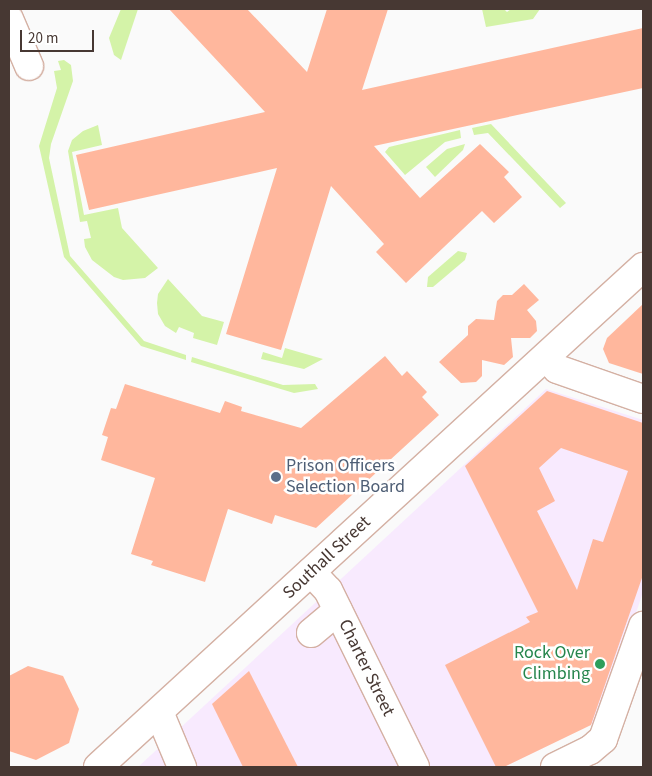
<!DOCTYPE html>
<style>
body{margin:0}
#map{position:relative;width:652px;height:776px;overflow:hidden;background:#fafafa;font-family:"Source Sans 3",sans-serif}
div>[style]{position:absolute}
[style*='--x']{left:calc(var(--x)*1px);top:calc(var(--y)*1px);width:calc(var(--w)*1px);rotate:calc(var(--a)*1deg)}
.commercial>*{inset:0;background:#f8eafe}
.green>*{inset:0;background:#d4f3a8}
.building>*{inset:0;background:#ffb79d}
.roads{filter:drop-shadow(1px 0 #d4b0a3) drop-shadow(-1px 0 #d4b0a3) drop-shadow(0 1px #d4b0a3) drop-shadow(0 -1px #d4b0a3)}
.minor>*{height:28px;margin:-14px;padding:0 14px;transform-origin:14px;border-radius:14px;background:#fff}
.dots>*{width:14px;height:14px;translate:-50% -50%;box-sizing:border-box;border:2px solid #fff;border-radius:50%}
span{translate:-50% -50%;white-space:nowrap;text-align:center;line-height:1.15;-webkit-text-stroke:5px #fff;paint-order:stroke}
.service-label{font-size:18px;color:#4e5e75}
.left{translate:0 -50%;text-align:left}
.street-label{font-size:18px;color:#473833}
.leisure-label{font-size:18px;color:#27864d}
.right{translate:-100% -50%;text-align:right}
.frame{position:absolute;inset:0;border:10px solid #473833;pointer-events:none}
.scale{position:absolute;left:20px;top:30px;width:74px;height:22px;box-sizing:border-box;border:2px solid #473833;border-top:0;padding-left:6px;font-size:15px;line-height:18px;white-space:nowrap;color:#473833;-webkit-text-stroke:4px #fff;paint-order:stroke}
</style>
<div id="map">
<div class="commercial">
<div style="clip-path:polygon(546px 389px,643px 420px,643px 592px,600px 720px,504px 767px,138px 767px)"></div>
</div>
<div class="green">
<div style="clip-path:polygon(121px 9px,138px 9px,121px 60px,114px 55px,109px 38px)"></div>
<div style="clip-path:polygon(482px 9px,504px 9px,507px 12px,511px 9px,540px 9px,533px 19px,486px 27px)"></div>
<div style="clip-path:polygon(64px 60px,71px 65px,73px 81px,51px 144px,49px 158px,70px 256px,144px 341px,186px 355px,186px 360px,141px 346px,64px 257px,39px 146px,57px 88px,54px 71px,61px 70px,58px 61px)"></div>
<div style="clip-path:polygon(491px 124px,566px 203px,560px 208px,488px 133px,474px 135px,472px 128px)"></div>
<div style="clip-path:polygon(98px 125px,102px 145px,72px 152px,84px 215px,118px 208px,122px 228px,158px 268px,145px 278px,123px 280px,114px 277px,92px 260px,85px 247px,84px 239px,91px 238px,87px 221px,80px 222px,68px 151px,72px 140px,83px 131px)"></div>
<div style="clip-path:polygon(460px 130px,461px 138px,445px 142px,405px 175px,385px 152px,389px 147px)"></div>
<div style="clip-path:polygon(465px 144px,463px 150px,435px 177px,426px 167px,447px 149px)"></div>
<div style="clip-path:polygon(458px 251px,467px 253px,465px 260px,433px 287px,427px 287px,428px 277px)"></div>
<div style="clip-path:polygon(168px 279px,202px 316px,224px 322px,217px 345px,193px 338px,194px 333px,179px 327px,176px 333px,165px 326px,158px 314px,157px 303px,158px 294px)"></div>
<div style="clip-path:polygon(285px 348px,323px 359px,304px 369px,261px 359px,263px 352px,282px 358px)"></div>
<div style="clip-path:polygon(192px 357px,283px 385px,315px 384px,318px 389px,294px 393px,191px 362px)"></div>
</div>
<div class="building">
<div style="clip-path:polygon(169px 9px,247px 9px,307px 72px,327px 9px,388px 9px,362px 90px,643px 28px,643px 88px,374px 146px,420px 198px,480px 144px,509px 172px,504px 177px,522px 197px,494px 223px,482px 211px,406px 283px,376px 252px,384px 244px,331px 186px,281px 350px,226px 334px,277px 168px,89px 210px,76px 155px,265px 112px)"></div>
<div style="clip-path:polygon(524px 284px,539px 300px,527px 310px,536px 321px,537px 331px,530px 338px,511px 338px,513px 357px,504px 365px,482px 360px,482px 376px,476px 382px,461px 383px,439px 362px,468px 335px,468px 326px,476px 319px,494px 320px,497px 301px,503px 295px,512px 295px)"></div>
<div style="clip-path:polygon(643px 304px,643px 374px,609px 363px,603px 349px,607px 338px)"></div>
<div style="clip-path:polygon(385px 356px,402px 376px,407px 371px,427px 392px,422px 397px,439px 415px,316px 528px,275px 515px,272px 524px,228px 509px,205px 582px,151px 565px,153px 561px,131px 554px,155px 478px,101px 460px,108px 437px,102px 435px,111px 408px,116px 409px,125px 384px,220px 413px,225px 401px,242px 407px,241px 411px,301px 428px)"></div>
<div style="clip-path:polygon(evenodd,547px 391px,643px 423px,643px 575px,591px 725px,504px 767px,496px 767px,445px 665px,530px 622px,526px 617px,538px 612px,465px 466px,547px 391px,561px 448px,628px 471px,603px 542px,593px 539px,577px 590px,537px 511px,555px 501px,539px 468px,561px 448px)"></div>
<div style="clip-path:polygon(28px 666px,63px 676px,79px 709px,69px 743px,36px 760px,9px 751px,9px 676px)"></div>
<div style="clip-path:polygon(249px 671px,298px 767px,243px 767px,212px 704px)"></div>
</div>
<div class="roads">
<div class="minor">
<div style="--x:9;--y:19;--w:51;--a:66.9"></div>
<div style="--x:546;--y:357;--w:16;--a:47"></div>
<div style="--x:557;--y:369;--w:91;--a:19.2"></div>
<div style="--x:311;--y:572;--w:25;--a:47"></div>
<div style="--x:328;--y:590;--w:197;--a:63.8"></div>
<div style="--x:311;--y:633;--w:35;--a:-40"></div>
<div style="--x:159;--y:712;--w:60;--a:67.3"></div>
<div style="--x:98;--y:767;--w:740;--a:-42.53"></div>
<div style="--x:555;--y:767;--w:39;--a:-26"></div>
<div style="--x:590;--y:750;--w:17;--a:-40"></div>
<div style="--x:603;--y:739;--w:120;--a:-70.5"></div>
</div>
</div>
<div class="dots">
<div style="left:276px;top:477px;background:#5c6f8a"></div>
<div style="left:600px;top:664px;background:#2e9e5b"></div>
</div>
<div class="service-label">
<span class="left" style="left:286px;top:477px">Prison Officers<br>Selection Board</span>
</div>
<div class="street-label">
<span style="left:327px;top:558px;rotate:-43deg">Southall Street</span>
<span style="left:366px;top:668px;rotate:64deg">Charter Street</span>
</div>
<div class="leisure-label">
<span class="right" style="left:590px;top:664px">Rock Over<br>Climbing</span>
</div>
<div class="frame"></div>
<div class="scale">20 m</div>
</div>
